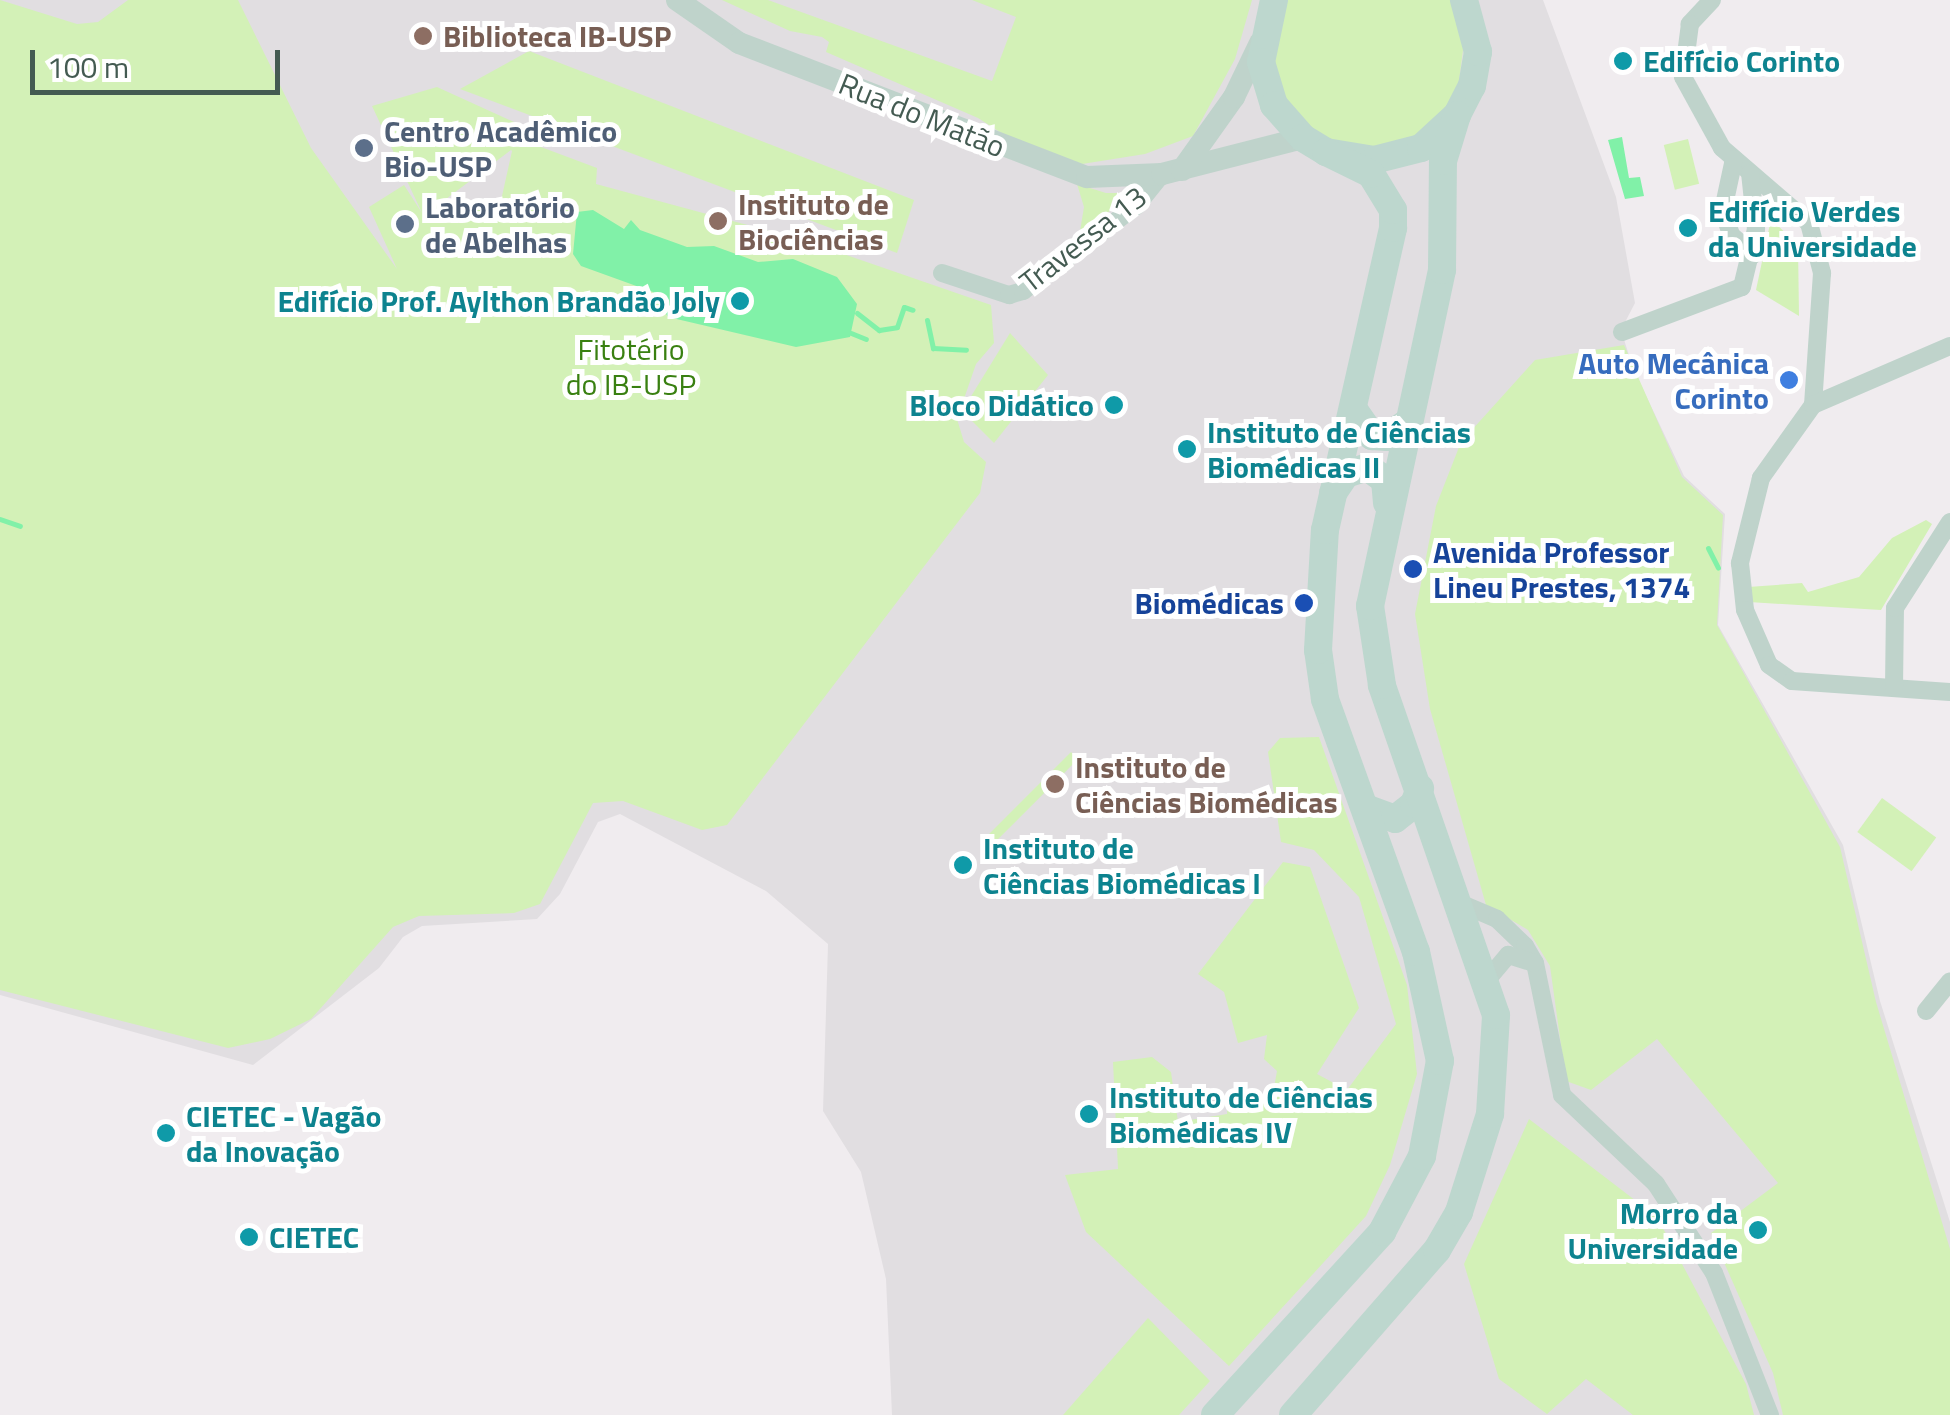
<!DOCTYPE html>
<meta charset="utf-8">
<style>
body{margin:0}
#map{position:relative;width:1950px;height:1415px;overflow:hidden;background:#f0ecef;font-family:"Titillium Web",sans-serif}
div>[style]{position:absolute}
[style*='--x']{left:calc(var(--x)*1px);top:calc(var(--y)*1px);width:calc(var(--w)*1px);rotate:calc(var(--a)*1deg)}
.education>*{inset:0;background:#e1dee1}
.green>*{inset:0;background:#d3f1b7;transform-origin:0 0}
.water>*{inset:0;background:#81f1a8}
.stream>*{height:5px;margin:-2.5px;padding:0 2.5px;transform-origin:2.5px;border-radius:2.5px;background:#81f1a8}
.minor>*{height:18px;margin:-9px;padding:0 9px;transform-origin:9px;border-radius:9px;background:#bfd3cb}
.tertiary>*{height:22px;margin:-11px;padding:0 11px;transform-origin:11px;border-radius:11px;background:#bfd3cb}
.secondary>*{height:28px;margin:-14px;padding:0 14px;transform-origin:14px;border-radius:14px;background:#bdd7ce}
.dots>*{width:28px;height:28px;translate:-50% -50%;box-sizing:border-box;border:5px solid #fff;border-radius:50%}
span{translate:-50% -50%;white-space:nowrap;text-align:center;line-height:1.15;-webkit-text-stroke:10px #fff;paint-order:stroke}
.education-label{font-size:30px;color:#785e54;font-weight:700}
.left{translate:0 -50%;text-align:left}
.culture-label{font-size:30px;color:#0d838f;font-weight:700}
.right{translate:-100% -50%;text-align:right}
.street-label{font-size:30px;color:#445b52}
.service-label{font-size:30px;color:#4e5e75;font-weight:700}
.park-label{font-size:30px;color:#398011}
.shop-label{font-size:30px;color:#366cbe;font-weight:700}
.transit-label{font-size:30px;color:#164399;font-weight:700}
.scale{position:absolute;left:30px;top:50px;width:250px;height:45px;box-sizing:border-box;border:5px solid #445b52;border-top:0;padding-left:12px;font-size:30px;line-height:35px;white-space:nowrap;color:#445b52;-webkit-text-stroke:8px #fff;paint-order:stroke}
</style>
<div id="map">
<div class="education">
<div style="clip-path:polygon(0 0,1543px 0,1616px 197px,1635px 303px,1621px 330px,1633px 368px,1684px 476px,1725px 514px,1718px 625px,1843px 845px,1880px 1001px,1950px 1222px,1950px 1415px,892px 1415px,886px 1279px,861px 1172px,823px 1111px,828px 944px,766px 891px,620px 814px,598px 822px,560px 894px,537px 919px,422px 926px,403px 937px,379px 968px,253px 1065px,0 995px)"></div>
</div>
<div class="green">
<div style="clip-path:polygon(evenodd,0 0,77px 24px,98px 22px,128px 0,238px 0,311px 148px,397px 269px,369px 207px,404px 185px,422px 213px,372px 106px,437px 87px,536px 132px,525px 141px,597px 168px,596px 184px,803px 240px,991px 305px,994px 343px,976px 364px,957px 419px,964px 442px,986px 462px,980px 493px,727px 825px,702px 830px,623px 801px,593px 803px,540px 904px,514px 913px,419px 916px,393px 927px,311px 1019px,270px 1039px,228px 1048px,0 990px,0 0,512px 151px,500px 205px,446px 199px,511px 150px,512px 151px)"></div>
<div style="clip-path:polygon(722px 0,768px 0,992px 81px,1016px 17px,972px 0,1252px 0,1235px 59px,1193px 136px,1145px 154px,1082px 164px,1025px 148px,978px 118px,826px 52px,829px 42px,822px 37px,790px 31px)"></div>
<div style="clip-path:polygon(1288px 0,1450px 0,1465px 35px,1457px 96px,1416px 140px,1387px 151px,1327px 143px,1283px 101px,1273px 72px,1281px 12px)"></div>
<div style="clip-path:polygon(529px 51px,914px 200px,897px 253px,460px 89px)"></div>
<div style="left:1688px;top:139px;width:46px;height:25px;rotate:76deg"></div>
<div style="clip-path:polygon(1077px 184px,1106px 193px,1137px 193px,1080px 231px,1084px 207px)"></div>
<div style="clip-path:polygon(1771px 219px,1798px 245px,1799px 316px,1756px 290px)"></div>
<div style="clip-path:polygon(1010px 333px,1048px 375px,994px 443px,962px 411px)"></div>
<div style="clip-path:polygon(1624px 345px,1682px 477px,1723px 515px,1717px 625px,1840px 847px,1876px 1002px,1950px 1249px,1950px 1415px,1783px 1415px,1773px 1373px,1711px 1233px,1778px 1183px,1657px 1039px,1591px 1090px,1566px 1081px,1550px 966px,1528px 930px,1486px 905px,1430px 709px,1415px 614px,1436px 506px,1461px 442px,1535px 360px)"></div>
<div style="clip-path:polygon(1926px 520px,1932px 524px,1881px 610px,1749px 602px,1748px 587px,1802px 583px,1808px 592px,1859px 577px,1892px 538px)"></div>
<div style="clip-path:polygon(1319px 737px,1407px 985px,1417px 1074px,1390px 1165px,1366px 1216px,1229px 1366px,1086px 1232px,1065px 1175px,1118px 1169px,1113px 1062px,1152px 1057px,1171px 1072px,1178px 1122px,1227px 1114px,1228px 1099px,1243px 1093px,1257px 1102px,1273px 1093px,1277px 1071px,1264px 1059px,1267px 1035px,1238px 1043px,1224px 992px,1198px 974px,1283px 862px,1310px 867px,1359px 1008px,1317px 1074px,1347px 1090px,1396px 1024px,1359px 897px,1314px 850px,1281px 842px,1268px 752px,1280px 738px)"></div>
<div style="left:1071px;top:752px;width:10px;height:119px;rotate:45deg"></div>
<div style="left:1882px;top:798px;width:67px;height:42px;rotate:36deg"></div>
<div style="clip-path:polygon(1529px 1119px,1657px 1217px,1746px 1384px,1754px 1415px,1633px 1415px,1586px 1379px,1547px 1414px,1499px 1379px,1464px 1264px)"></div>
<div style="clip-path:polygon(1148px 1318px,1210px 1381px,1179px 1415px,1063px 1415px)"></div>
</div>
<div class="water">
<div style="clip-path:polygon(1622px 137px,1629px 178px,1640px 177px,1644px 196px,1625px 199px,1608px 140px)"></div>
<div style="clip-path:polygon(593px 210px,624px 229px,631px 220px,640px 230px,687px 247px,714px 246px,758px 262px,793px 259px,837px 277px,857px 304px,850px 337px,796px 347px,668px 317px,653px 292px,581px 266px,573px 254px,577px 212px)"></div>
</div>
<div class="stream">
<div style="--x:857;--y:313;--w:28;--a:38"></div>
<div style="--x:879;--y:330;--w:18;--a:-9"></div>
<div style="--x:897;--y:327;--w:21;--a:-71"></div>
<div style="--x:904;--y:307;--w:9;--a:18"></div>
<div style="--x:927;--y:320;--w:29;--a:78"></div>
<div style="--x:933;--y:348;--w:33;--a:3"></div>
<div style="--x:851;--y:333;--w:16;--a:22"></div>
<div style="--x:0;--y:519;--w:21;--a:19"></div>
<div style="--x:1708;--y:548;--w:22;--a:63"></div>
</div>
<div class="minor">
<div style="--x:1712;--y:0;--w:33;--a:133"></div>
<div style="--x:1690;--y:24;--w:53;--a:97.5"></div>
<div style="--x:1683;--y:77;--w:81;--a:61.2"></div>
<div style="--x:1722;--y:148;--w:115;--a:40.8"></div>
<div style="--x:1809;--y:223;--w:52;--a:75.4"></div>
<div style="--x:1822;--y:273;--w:132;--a:93.9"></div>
<div style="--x:1813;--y:405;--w:90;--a:125.5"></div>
<div style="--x:1761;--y:478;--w:88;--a:103.9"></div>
<div style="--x:1740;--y:563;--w:47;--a:83.9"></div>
<div style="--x:1745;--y:610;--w:60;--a:66.4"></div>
<div style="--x:1769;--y:665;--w:28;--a:35"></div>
<div style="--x:1792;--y:681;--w:158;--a:4"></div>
<div style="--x:1734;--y:159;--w:52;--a:102.2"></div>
<div style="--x:1723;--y:210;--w:26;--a:72"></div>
<div style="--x:1731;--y:235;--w:30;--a:41"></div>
<div style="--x:942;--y:273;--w:71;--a:18.2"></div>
<div style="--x:1009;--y:295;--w:15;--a:-16"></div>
<div style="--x:1023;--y:291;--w:143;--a:-37"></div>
<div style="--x:1137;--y:205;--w:40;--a:-51"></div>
<div style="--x:1622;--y:332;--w:128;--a:-20.6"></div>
<div style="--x:1742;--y:287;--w:60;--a:-76.4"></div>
<div style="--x:1756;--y:229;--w:56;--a:-96.1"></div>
<div style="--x:1813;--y:405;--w:149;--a:-23.3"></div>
<div style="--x:1894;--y:688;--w:80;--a:-89.3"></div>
<div style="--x:1895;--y:608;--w:102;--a:-57.4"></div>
<div style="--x:1462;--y:904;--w:38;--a:23"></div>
<div style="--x:1497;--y:919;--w:39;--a:44"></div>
<div style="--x:1525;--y:946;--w:20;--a:60"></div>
<div style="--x:1535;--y:963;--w:135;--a:78.4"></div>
<div style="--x:1562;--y:1095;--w:129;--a:43.4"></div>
<div style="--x:1656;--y:1184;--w:106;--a:56.9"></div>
<div style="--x:1714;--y:1273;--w:153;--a:68.5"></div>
<div style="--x:1487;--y:980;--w:33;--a:-50"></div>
<div style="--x:1508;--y:955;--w:27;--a:17"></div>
<div style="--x:1926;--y:1011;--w:38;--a:-51"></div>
</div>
<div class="tertiary">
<div style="--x:677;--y:0;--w:75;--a:34.7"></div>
<div style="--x:739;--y:43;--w:373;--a:21.1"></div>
<div style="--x:1087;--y:177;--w:75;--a:-2.3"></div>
<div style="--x:1162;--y:174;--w:146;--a:-14.3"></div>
<div style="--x:1182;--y:170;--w:90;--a:-54.5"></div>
<div style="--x:1234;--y:97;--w:60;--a:-64.3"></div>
</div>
<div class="secondary">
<div style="--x:1274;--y:0;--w:63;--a:101.8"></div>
<div style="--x:1261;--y:62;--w:45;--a:73.2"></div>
<div style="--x:1274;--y:105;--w:44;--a:48.7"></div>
<div style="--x:1303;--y:138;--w:27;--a:31"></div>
<div style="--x:1326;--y:152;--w:49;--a:9.5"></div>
<div style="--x:1374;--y:160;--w:49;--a:-14.3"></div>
<div style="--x:1421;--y:148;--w:49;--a:-42.5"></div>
<div style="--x:1457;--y:115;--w:33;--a:-63"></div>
<div style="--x:1472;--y:86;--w:35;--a:-80"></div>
<div style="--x:1478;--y:52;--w:54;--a:-105.1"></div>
<div style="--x:1354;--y:410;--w:32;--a:55"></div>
<div style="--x:1372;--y:436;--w:15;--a:4"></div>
<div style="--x:1387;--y:437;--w:24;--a:-35"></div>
<div style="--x:1333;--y:493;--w:23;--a:-56"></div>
<div style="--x:1346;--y:474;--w:22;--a:-18"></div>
<div style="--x:1367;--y:467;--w:22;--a:36"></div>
<div style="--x:1385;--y:480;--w:23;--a:85"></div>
<div style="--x:1365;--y:808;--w:32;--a:20"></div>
<div style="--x:1395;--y:819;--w:24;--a:-38"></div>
<div style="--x:1414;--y:804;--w:17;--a:-69"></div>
<div style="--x:1215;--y:1415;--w:248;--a:-47.6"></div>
<div style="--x:1382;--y:1232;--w:86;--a:-62.2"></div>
<div style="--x:1422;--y:1156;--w:97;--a:-79.3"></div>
<div style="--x:1440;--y:1061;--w:112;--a:-102.4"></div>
<div style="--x:1416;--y:952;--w:269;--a:-109.8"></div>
<div style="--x:1325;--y:699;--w:49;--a:-98.1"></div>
<div style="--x:1318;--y:650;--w:120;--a:-86.7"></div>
<div style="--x:1325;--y:530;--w:310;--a:-77.3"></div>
<div style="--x:1393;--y:228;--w:18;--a:-90"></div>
<div style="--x:1393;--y:210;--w:42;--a:-121.4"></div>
<div style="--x:1371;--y:174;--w:50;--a:-153.9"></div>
<div style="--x:1293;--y:1415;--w:219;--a:-48.9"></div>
<div style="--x:1437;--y:1250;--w:44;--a:-59.9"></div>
<div style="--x:1459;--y:1212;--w:103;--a:-72.4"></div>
<div style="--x:1490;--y:1114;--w:99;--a:-86.5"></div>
<div style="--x:1496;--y:1015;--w:349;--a:-109.1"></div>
<div style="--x:1382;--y:685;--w:80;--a:-98.6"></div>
<div style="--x:1370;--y:606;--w:344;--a:-77.9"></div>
<div style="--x:1442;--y:270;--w:109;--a:-89.5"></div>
<div style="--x:1443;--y:161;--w:48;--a:-73.1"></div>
</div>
<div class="dots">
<div style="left:423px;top:36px;background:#8d6e63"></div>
<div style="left:1623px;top:61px;background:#0f9aa8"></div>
<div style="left:364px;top:148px;background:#5c6f8a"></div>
<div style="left:718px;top:221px;background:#8d6e63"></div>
<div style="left:405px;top:224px;background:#5c6f8a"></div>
<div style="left:1688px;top:228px;background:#0f9aa8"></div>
<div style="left:740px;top:301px;background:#0f9aa8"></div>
<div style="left:1789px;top:380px;background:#3f7fe0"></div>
<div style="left:1114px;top:405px;background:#0f9aa8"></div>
<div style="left:1187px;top:449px;background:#0f9aa8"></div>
<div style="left:1413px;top:569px;background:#1a4fb4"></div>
<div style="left:1304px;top:603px;background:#1a4fb4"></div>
<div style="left:1055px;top:784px;background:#8d6e63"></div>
<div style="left:963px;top:865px;background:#0f9aa8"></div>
<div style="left:1089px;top:1114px;background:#0f9aa8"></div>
<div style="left:166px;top:1133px;background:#0f9aa8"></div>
<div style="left:1758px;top:1230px;background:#0f9aa8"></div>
<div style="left:249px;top:1237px;background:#0f9aa8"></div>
</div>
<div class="education-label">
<span class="left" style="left:443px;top:36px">Biblioteca IB-USP</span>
<span class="left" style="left:738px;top:221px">Instituto de<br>Biociências</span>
<span class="left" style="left:1075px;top:784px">Instituto de<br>Ciências Biomédicas</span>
</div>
<div class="culture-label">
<span class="left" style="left:1643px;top:61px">Edifício Corinto</span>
<span class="left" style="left:1708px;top:228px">Edifício Verdes<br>da Universidade</span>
<span class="right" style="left:720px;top:301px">Edifício Prof. Aylthon Brandão Joly</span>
<span class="right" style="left:1094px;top:405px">Bloco Didático</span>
<span class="left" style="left:1207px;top:449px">Instituto de Ciências<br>Biomédicas II</span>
<span class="left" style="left:983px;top:865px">Instituto de<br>Ciências Biomédicas I</span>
<span class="left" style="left:1109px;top:1114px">Instituto de Ciências<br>Biomédicas IV</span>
<span class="left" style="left:186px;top:1133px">CIETEC - Vagão<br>da Inovação</span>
<span class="right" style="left:1738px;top:1230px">Morro da<br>Universidade</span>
<span class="left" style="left:269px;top:1237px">CIETEC</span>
</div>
<div class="street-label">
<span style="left:922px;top:115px;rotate:22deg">Rua do Matão</span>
<span style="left:1083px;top:239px;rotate:-38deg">Travessa 13</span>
</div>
<div class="service-label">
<span class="left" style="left:384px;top:148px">Centro Acadêmico<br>Bio-USP</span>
<span class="left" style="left:425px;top:224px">Laboratório<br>de Abelhas</span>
</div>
<div class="park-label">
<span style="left:631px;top:366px">Fitotério<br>do IB-USP</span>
</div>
<div class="shop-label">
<span class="right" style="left:1769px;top:380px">Auto Mecânica<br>Corinto</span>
</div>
<div class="transit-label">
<span class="left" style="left:1433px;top:569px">Avenida Professor<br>Lineu Prestes, 1374</span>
<span class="right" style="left:1284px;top:603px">Biomédicas</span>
</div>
<div class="scale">100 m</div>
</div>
